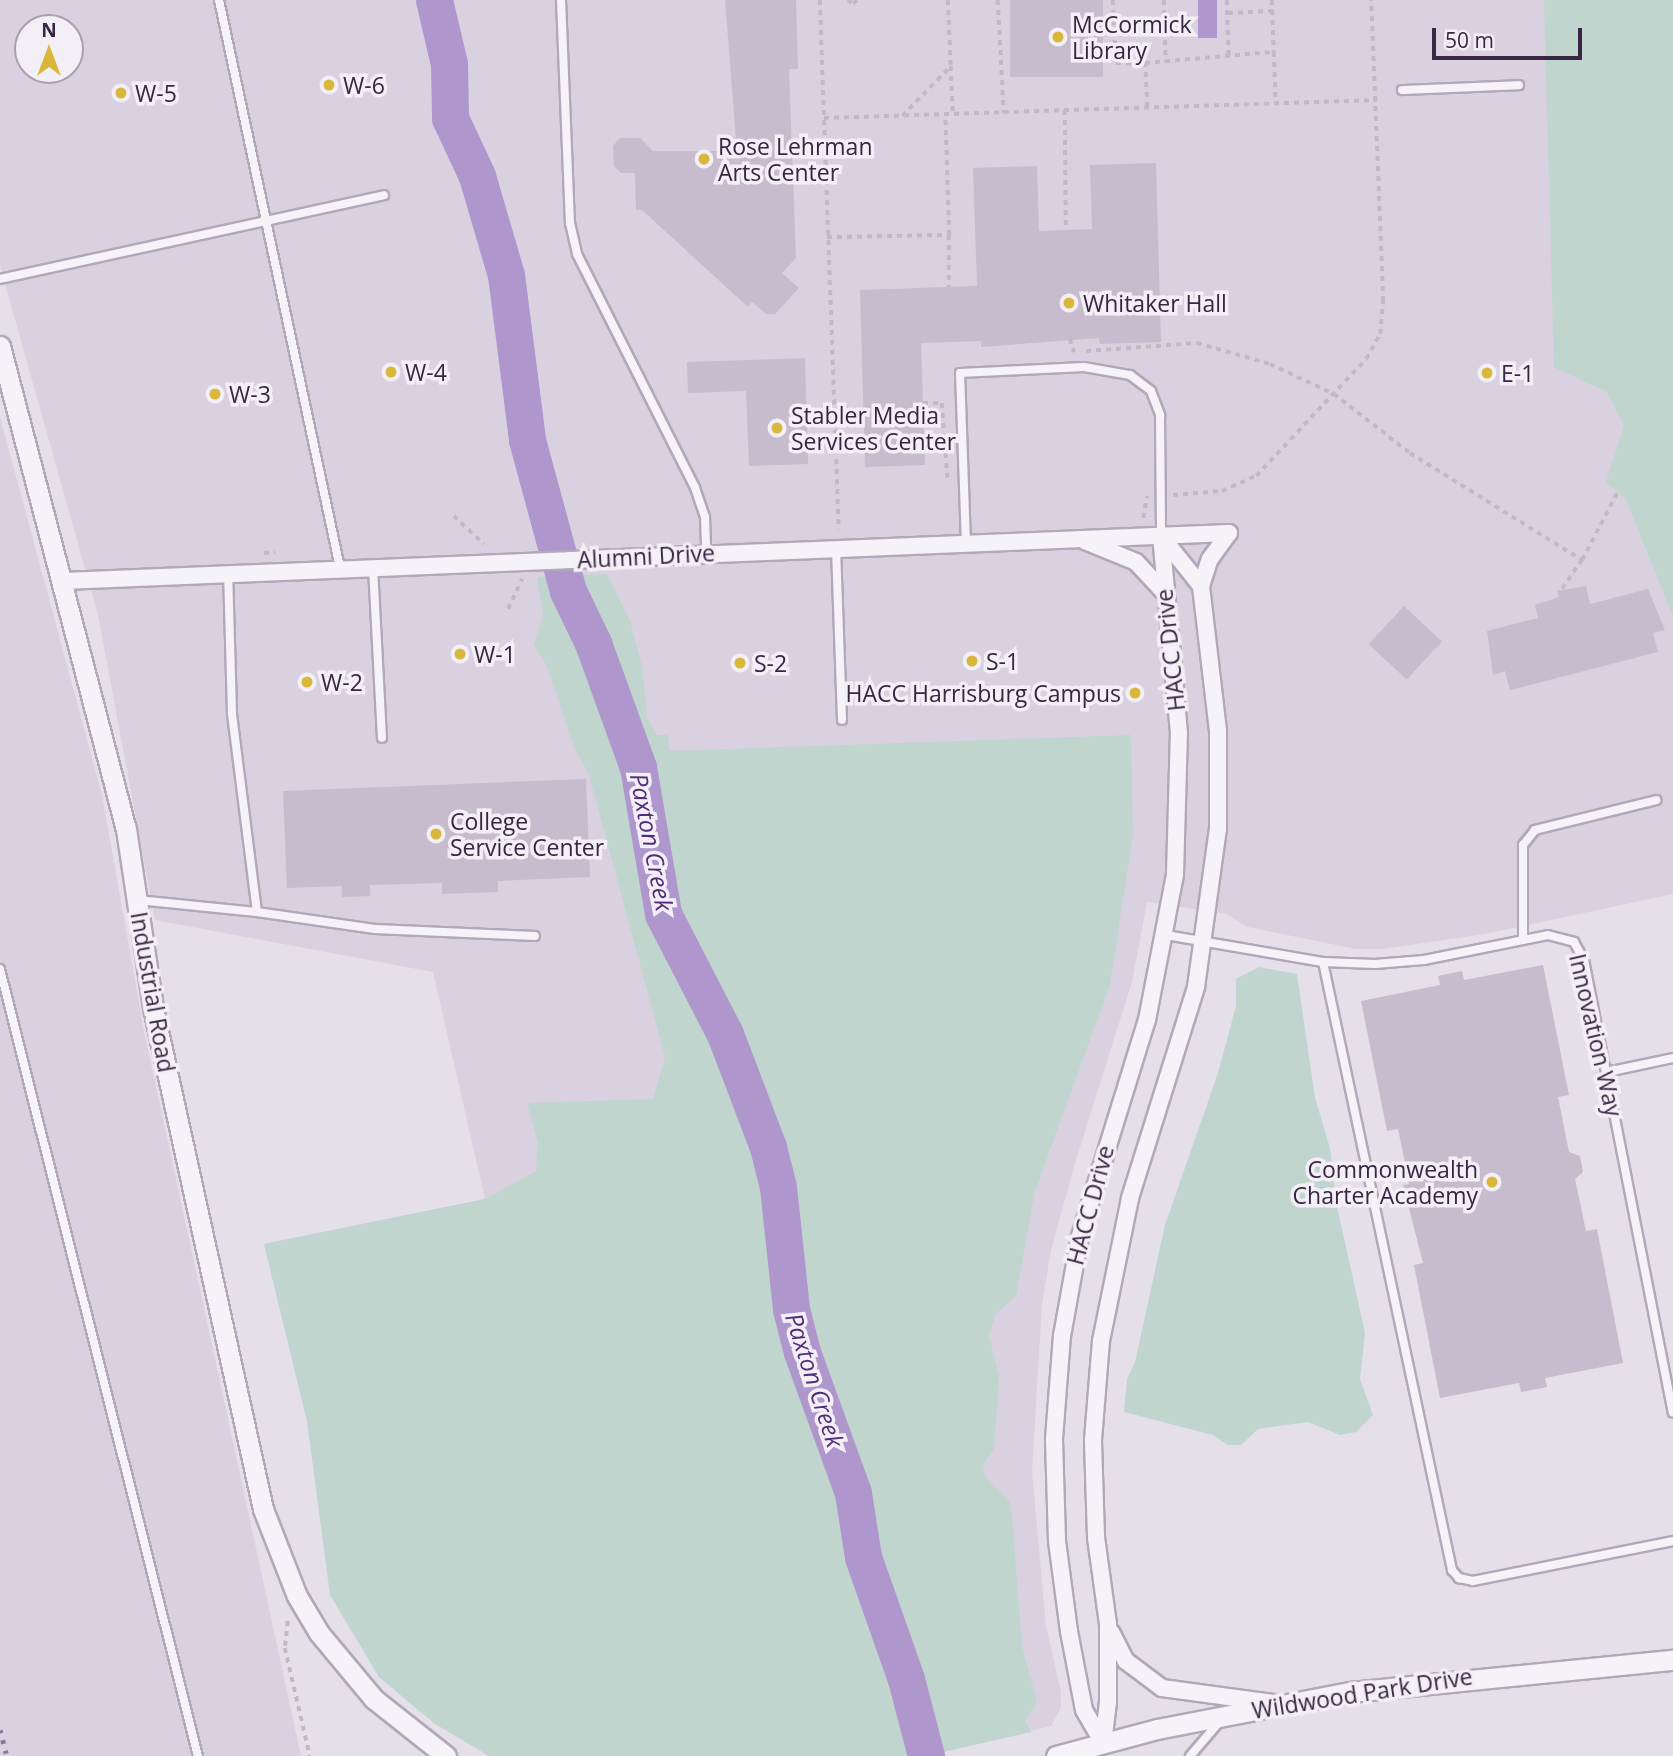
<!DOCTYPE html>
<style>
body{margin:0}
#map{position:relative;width:1673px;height:1756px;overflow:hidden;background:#e5dfea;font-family:"Open Sans",sans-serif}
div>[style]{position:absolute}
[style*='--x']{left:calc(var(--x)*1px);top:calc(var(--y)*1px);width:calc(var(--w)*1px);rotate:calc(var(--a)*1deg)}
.built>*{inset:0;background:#d9d1df}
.green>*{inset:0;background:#c0d5ce}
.water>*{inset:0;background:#af97cd;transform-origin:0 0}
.river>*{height:37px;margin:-18.5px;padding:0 18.5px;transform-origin:18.5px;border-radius:18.5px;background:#af97cd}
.building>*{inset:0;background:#c6bccd;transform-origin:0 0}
.path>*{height:3.5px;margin-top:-1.75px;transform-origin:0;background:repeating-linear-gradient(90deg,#c1bac5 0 5px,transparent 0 10px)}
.roads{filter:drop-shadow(2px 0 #b1a8b8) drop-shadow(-2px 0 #b1a8b8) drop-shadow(0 2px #b1a8b8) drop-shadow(0 -2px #b1a8b8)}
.service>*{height:8px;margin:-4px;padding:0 4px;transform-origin:4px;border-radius:4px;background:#f6f3f8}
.minor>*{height:16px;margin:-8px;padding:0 8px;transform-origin:8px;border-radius:8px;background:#f6f3f8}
.tertiary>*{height:19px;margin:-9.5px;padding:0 9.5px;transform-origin:9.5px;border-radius:9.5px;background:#f6f3f8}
.rail>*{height:5px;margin-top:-2.5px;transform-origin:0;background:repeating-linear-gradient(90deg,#887895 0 3.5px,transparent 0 10.5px)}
.dots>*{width:19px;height:19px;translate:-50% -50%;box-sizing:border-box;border:4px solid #f3eff7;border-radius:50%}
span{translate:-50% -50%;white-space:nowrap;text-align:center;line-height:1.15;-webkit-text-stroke:7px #f3eff7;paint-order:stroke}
.poi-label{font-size:23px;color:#372743}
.left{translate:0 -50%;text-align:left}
.right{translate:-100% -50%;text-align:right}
.street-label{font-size:23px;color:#372743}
.water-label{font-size:24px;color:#532d7a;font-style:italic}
.north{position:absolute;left:14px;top:14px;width:70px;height:70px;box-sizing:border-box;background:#f3eff7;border:2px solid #a89faf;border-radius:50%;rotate:0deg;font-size:19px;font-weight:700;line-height:28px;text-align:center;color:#372743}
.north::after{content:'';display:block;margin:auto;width:24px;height:32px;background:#d9b73a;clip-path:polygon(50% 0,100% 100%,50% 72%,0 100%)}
.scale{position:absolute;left:1432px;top:28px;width:150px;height:32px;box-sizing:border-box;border:4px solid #372743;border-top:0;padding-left:9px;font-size:21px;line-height:24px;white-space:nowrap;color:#372743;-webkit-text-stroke:5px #f3eff7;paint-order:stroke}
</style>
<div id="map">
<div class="built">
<div style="clip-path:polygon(evenodd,0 0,1673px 0,1673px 894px,1485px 934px,1383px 949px,1356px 949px,1248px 927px,1226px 914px,1147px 902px,1132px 982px,1076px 1160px,1051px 1250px,1042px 1305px,1032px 1471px,1046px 1626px,1061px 1692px,1061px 1707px,1051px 1726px,926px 1756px,489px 1756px,408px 1702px,333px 1594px,307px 1421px,264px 1244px,485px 1199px,433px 972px,155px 920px,98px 615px,0 266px,0 0,28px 28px,70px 28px,70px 70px,28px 70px,28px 28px)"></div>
<div style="clip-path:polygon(0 417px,102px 795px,144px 1031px,301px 1756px,0 1756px)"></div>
</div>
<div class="green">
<div style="clip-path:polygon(1544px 0,1673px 0,1673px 616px,1626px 500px,1606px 482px,1624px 426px,1607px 392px,1554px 367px)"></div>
<div style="clip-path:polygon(607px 574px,630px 621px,642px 665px,647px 717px,657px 735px,668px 735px,669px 751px,1131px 735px,1133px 835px,1110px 985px,1035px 1191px,1016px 1296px,996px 1314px,989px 1336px,999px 1376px,994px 1449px,983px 1465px,985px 1477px,1009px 1501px,1012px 1517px,1022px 1646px,1037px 1702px,1025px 1721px,1031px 1732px,926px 1756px,489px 1756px,435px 1724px,379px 1677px,330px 1595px,307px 1421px,264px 1244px,485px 1199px,536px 1171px,538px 1143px,527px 1103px,653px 1099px,665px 1057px,589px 775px,574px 747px,548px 669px,534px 644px,543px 615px,537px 577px)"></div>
<div style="clip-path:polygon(1259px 967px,1297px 974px,1315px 1098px,1330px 1148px,1336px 1202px,1365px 1333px,1360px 1379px,1373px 1415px,1356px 1432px,1340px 1435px,1308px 1422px,1258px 1429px,1241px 1445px,1228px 1445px,1213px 1435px,1124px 1412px,1127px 1379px,1135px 1362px,1165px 1225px,1218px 1073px,1236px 1006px,1236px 979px)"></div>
</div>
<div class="water">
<div style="left:1198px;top:0;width:19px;height:38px"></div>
</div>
<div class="river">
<div style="--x:434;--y:0;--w:66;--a:76.8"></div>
<div style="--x:449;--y:64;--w:54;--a:88.9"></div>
<div style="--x:450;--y:118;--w:64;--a:65"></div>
<div style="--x:477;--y:176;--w:103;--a:73.7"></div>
<div style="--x:506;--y:275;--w:166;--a:82.7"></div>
<div style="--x:527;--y:440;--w:156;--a:74.8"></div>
<div style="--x:568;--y:591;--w:58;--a:64.3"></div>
<div style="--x:593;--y:643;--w:132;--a:70.1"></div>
<div style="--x:638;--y:767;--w:149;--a:80.3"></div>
<div style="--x:663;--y:914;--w:135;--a:62.7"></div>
<div style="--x:725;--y:1034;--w:121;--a:69.2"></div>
<div style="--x:768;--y:1147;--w:41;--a:76"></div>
<div style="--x:778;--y:1187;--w:123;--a:83.9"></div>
<div style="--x:791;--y:1309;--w:44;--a:75.7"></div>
<div style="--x:802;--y:1352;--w:150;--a:70.1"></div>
<div style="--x:853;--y:1493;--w:65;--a:81.1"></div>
<div style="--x:863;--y:1557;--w:129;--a:70.6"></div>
<div style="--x:906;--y:1679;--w:80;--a:75.4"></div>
</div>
<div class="building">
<div style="clip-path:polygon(725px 0,796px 0,798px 69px,789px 69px,796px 258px,782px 273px,799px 288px,775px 314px,766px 314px,752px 302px,748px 307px,642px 210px,636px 210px,635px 173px,621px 173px,614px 166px,613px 146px,620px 138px,640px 138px,653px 151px,724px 151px,736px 139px)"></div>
<div style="left:1010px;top:0;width:93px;height:77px"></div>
<div style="clip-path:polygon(1156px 163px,1161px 342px,1100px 344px,1099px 338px,981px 347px,981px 341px,921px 343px,925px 465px,865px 467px,860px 290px,977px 286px,973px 168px,1037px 166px,1039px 231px,1092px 229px,1090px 165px)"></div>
<div style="clip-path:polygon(805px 358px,808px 464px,749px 466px,746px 391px,688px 393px,687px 362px)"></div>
<div style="clip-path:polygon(1586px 586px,1590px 604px,1648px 589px,1665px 630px,1653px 633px,1658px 652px,1510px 690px,1505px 671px,1493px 675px,1487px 631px,1538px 618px,1535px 605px,1559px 597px,1557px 591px)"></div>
<div style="left:1404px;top:606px;width:52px;height:52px;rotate:43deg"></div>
<div style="clip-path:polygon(586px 779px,590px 877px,498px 881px,498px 892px,442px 894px,442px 883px,370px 885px,370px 896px,342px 897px,342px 886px,287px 888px,283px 791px)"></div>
<div style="clip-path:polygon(1543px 965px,1569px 1095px,1558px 1097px,1569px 1152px,1580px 1156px,1583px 1172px,1575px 1179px,1586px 1231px,1597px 1229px,1623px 1363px,1545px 1378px,1547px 1387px,1521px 1392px,1519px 1383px,1440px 1398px,1414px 1265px,1423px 1263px,1403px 1185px,1409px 1184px,1408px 1177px,1398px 1129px,1387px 1131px,1361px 1001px,1440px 985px,1438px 976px,1462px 971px,1464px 980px)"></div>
</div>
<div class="path">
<div style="--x:820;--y:0;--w:530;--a:87.95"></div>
<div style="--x:848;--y:0;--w:6;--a:39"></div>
<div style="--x:853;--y:4;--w:6;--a:-45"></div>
<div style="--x:948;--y:0;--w:66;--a:87.4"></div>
<div style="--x:998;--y:0;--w:113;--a:87"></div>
<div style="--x:1113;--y:0;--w:63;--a:87.3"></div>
<div style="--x:1116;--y:63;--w:29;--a:0"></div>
<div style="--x:1164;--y:0;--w:62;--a:88.2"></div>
<div style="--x:1227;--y:0;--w:56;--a:88"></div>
<div style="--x:1272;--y:0;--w:52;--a:87.8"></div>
<div style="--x:1228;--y:13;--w:45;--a:-2.5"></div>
<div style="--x:1147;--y:107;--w:44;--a:-92.6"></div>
<div style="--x:1145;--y:63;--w:129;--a:-4.9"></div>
<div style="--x:1274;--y:52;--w:51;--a:87.8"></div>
<div style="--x:1065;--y:110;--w:120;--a:89.5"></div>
<div style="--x:902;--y:116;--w:70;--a:-45.6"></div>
<div style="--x:951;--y:66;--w:49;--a:87.7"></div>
<div style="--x:824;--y:118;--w:553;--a:-1.86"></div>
<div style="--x:949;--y:235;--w:52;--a:90"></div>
<div style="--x:827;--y:237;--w:122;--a:-0.9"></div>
<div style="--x:949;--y:235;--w:119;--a:-91.9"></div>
<div style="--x:1070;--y:339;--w:14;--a:73"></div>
<div style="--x:1086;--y:351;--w:111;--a:-4.1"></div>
<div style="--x:1197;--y:343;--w:76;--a:16"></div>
<div style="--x:1270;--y:364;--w:71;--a:25.1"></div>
<div style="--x:1334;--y:394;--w:96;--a:37.8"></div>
<div style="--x:1410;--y:453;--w:203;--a:31.9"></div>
<div style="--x:1582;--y:560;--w:36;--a:124"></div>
<div style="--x:923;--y:403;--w:19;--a:0"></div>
<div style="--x:942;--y:403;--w:79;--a:85.7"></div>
<div style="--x:1173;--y:495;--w:49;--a:-4.7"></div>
<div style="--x:1222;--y:491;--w:37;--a:-24"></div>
<div style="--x:1256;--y:476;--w:161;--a:-46.8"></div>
<div style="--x:1366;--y:359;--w:29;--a:-61"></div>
<div style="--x:1380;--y:334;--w:33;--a:-85"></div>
<div style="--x:1383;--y:301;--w:301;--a:-92.3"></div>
<div style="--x:454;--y:516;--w:41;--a:43"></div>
<div style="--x:1143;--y:518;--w:22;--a:-80"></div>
<div style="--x:264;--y:553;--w:11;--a:-5"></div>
<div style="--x:1582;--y:560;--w:76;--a:-62.4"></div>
<div style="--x:508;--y:609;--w:33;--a:-65"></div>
<div style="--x:288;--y:1621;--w:27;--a:96"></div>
<div style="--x:285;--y:1648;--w:111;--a:77"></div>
</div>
<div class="roads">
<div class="service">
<div style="--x:219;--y:0;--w:581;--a:77.97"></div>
<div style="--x:561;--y:0;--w:223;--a:87.7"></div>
<div style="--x:570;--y:223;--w:32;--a:77"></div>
<div style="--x:577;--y:254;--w:262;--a:63.2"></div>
<div style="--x:695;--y:488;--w:31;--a:71"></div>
<div style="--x:705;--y:517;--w:36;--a:88"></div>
<div style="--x:1402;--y:90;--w:117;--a:-2.4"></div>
<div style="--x:0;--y:279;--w:393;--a:-12.3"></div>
<div style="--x:966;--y:544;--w:171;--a:-92"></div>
<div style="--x:960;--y:373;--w:124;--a:-2.8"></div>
<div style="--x:1084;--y:367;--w:47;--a:9.9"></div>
<div style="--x:1130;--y:375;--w:26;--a:37"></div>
<div style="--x:1151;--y:391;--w:26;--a:69"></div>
<div style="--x:1160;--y:415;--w:121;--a:89.5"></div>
<div style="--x:836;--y:548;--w:172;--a:88"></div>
<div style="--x:373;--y:567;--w:171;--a:87"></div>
<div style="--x:137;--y:900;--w:121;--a:5.7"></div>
<div style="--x:257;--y:912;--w:201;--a:-97.2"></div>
<div style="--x:232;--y:713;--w:140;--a:-91.6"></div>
<div style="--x:257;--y:912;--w:119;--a:8.2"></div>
<div style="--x:375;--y:929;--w:160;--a:2.5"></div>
<div style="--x:1166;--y:935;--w:159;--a:9.8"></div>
<div style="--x:1323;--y:962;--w:52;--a:2.2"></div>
<div style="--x:1375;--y:964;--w:49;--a:-4.7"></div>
<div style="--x:1424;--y:960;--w:126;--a:-11.4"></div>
<div style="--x:1548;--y:935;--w:27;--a:15"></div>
<div style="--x:1574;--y:942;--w:21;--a:61"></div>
<div style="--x:1584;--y:960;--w:461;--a:78.9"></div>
<div style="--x:1523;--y:940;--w:95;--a:-90"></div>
<div style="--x:1523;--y:845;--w:19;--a:-51"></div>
<div style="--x:1535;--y:830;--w:125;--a:-13.9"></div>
<div style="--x:1323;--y:962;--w:622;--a:78.02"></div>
<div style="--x:1452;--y:1570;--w:11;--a:49"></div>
<div style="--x:1459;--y:1578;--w:14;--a:12"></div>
<div style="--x:1473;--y:1581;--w:204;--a:-11.3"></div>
<div style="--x:0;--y:969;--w:812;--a:75.88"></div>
<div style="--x:1607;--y:1072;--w:67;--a:-12"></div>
<div style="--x:1190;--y:1756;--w:46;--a:-49.4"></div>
</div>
<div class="minor">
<div style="--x:1085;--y:541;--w:55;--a:22.4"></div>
<div style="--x:1136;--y:562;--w:40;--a:47"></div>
<div style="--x:64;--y:581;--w:1166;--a:-2.36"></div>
<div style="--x:1201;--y:586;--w:28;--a:-72"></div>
<div style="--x:1210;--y:559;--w:32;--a:-54"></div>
<div style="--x:1111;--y:1632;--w:33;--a:63"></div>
<div style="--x:1126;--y:1661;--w:45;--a:36.9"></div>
<div style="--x:1162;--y:1688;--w:112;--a:7.7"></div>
<div style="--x:1103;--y:1743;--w:41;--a:-83"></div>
<div style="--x:1108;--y:1702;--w:78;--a:-90"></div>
<div style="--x:1108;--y:1624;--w:88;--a:-97.9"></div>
<div style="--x:1096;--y:1537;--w:97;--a:-91.8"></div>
<div style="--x:1093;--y:1440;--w:99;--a:-85.4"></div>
<div style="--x:1101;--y:1341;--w:146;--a:-78.5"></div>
<div style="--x:1130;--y:1198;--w:221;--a:-72.6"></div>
<div style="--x:1196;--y:987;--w:160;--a:-82.1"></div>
<div style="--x:1218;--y:829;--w:98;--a:-90"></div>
<div style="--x:1218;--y:731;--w:146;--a:-96.7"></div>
<div style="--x:1201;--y:586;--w:64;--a:-128.7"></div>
<div style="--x:1103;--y:1743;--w:38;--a:-120"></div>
<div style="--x:1084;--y:1710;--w:80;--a:-100.8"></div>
<div style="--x:1069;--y:1631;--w:91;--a:-97.6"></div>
<div style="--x:1057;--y:1541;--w:102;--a:-91.7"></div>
<div style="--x:1054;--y:1439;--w:103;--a:-85.6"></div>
<div style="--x:1062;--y:1336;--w:102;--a:-79.8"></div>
<div style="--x:1080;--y:1236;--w:226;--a:-72.8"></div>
<div style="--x:1147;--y:1020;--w:149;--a:-79.1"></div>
<div style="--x:1175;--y:874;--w:141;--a:-88.4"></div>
<div style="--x:1179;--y:733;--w:198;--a:-95.2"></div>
</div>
<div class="tertiary">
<div style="--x:0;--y:346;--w:499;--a:75.4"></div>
<div style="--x:126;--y:829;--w:181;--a:81.4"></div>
<div style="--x:153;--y:1008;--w:513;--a:77.62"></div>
<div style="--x:263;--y:1509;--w:93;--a:68.7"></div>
<div style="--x:297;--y:1596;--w:43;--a:59.3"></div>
<div style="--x:319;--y:1633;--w:86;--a:50.2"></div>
<div style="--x:374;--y:1699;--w:92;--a:38.4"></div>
<div style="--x:1056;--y:1756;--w:105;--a:-15"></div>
<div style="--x:1157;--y:1729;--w:197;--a:-10.9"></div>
<div style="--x:1350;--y:1692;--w:325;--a:-5.7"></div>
</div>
</div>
<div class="rail">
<div style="--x:0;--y:1730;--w:27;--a:75"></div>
</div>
<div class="dots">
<div style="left:1058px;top:37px;background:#d9b73a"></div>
<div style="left:329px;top:85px;background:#d9b73a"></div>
<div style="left:121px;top:93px;background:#d9b73a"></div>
<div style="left:704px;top:159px;background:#d9b73a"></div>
<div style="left:1069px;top:303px;background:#d9b73a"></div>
<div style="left:391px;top:372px;background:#d9b73a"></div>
<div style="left:1487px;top:373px;background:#d9b73a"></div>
<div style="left:215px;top:394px;background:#d9b73a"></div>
<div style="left:777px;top:428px;background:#d9b73a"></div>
<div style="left:460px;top:654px;background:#d9b73a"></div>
<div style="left:972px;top:661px;background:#d9b73a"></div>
<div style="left:740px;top:663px;background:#d9b73a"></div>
<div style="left:307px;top:682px;background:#d9b73a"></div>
<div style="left:1135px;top:693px;background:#d9b73a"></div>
<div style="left:436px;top:834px;background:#d9b73a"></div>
<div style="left:1492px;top:1182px;background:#d9b73a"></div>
</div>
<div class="poi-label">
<span class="left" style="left:1072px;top:37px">McCormick<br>Library</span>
<span class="left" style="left:343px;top:85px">W-6</span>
<span class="left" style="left:135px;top:93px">W-5</span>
<span class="left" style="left:718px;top:159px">Rose Lehrman<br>Arts Center</span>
<span class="left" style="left:1083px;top:303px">Whitaker Hall</span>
<span class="left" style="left:405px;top:372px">W-4</span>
<span class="left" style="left:1501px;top:373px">E-1</span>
<span class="left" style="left:229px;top:394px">W-3</span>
<span class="left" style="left:791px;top:428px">Stabler Media<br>Services Center</span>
<span class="left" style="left:474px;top:654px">W-1</span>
<span class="left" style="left:986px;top:661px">S-1</span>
<span class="left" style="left:754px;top:663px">S-2</span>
<span class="left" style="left:321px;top:682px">W-2</span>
<span class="right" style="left:1121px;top:693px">HACC Harrisburg Campus</span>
<span class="left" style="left:450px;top:834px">College<br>Service Center</span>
<span class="right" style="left:1478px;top:1182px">Commonwealth<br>Charter Academy</span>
</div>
<div class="street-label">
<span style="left:646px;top:556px;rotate:-3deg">Alumni Drive</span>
<span style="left:1170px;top:650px;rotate:-96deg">HACC Drive</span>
<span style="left:153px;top:992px;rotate:80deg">Industrial Road</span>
<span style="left:1596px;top:1035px;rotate:77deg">Innovation Way</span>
<span style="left:1090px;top:1205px;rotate:-75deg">HACC Drive</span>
<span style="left:1362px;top:1693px;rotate:-9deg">Wildwood Park Drive</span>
</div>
<div class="water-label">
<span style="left:652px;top:842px;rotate:79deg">Paxton Creek</span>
<span style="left:815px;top:1380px;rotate:72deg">Paxton Creek</span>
</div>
<div class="north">N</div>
<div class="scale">50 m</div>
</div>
